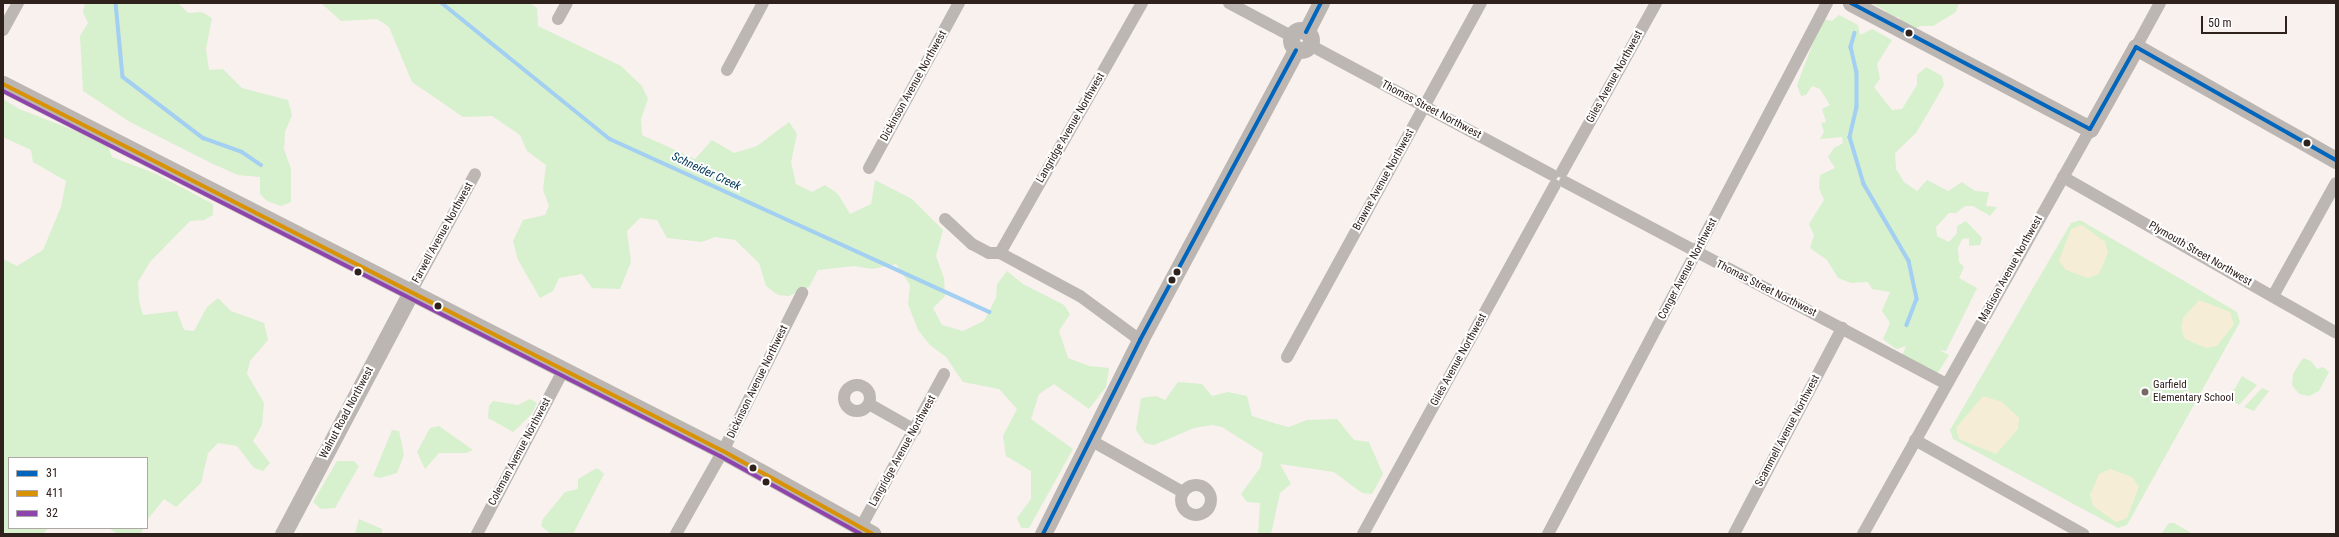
<!DOCTYPE html>
<style>
body{margin:0}
#map{position:relative;width:2339px;height:537px;overflow:hidden;background:#f9f1ee;font-family:"Roboto Condensed",sans-serif}
div>[style]{position:absolute}
[style*='--x']{left:calc(var(--x)*1px);top:calc(var(--y)*1px);width:calc(var(--w)*1px);rotate:calc(var(--a)*1deg)}
.green>*{inset:0;background:#d7f0cd}
.sand>*{inset:0;background:#f6edd7}
.stream>*{height:3.5px;margin:-1.75px;padding:0 1.75px;transform-origin:1.75px;border-radius:1.75px;background:#a2cff2}
.street>*{height:12px;margin:-6px;padding:0 6px;transform-origin:6px;border-radius:6px;background:#bcb7b3}
.street>.ring{margin:-6px;padding:0;box-sizing:content-box;background:none;border:12px solid #bcb7b3;border-radius:50%}
.secondary>*{height:17px;margin:-8.5px;padding:0 8.5px;transform-origin:8.5px;border-radius:8.5px;background:#bcb6b2}
.secondary>.ring{margin:-8.5px;padding:0;box-sizing:content-box;background:none;border:17px solid #bcb6b2;border-radius:50%}
.bus-1>*{height:4px;margin:-2px;padding:0 2px;transform-origin:2px;border-radius:2px;background:#0065bd}
.bus-2>*{height:4px;margin:-2px;padding:0 2px;transform-origin:2px;border-radius:2px;background:#d99204}
.bus-3>*{height:4px;margin:-2px;padding:0 2px;transform-origin:2px;border-radius:2px;background:#8e44ad}
.dots>*{width:11px;height:11px;translate:-50% -50%;box-sizing:border-box;border:2px solid #fff;border-radius:50%}
span{translate:-50% -50%;white-space:nowrap;text-align:center;line-height:1.15;-webkit-text-stroke:4px #fff;paint-order:stroke}
.street-label{font-size:11px;color:#2f211c}
.poi-label{font-size:11px;color:#2f211c}
.left{translate:0 -50%;text-align:left}
.water-label{font-size:12px;color:#003858;font-style:italic}
.frame{position:absolute;inset:0;border:4px solid #2f211c;pointer-events:none}
.legend{position:absolute;left:8px;top:457px;width:140px;height:72px;box-sizing:border-box;background:#fff;border:1px solid #aca6a4;margin:0;padding:5px 7px;list-style:none;font-size:12px;color:#2f211c}
.legend li{display:flex;align-items:center;gap:8px;height:20px}
.legend b{width:20px;border:1px solid #aca6a4}
.scale{position:absolute;left:2201px;top:16px;width:86px;height:18px;box-sizing:border-box;border:2px solid #2f211c;border-top:0;padding-left:5px;font-size:12px;line-height:14px;white-space:nowrap;color:#2f211c;-webkit-text-stroke:3px #fff;paint-order:stroke}
</style>
<div id="map">
<div class="green">
<div style="clip-path:polygon(85px 3px,178px 3px,188px 13px,202px 12px,212px 18px,206px 49px,209px 70px,223px 69px,242px 88px,288px 100px,292px 115px,285px 132px,284px 149px,291px 169px,291px 202px,281px 206px,267px 201px,260px 194px,260px 177px,238px 175px,213px 164px,130px 122px,83px 91px,80px 36px,88px 23px,83px 12px)"></div>
<div style="clip-path:polygon(321px 3px,530px 3px,537px 8px,538px 26px,621px 66px,642px 86px,648px 99px,641px 119px,642px 135px,695px 159px,712px 140px,734px 153px,757px 146px,789px 122px,797px 134px,791px 162px,796px 184px,812px 192px,825px 185px,838px 194px,850px 214px,871px 204px,875px 180px,912px 199px,943px 230px,936px 256px,944px 278px,945px 296px,933px 308px,942px 325px,963px 331px,984px 321px,996px 298px,997px 284px,1007px 271px,1023px 284px,1064px 305px,1070px 314px,1059px 331px,1068px 358px,1089px 366px,1109px 368px,1106px 387px,1089px 409px,1054px 384px,1039px 394px,1031px 419px,1073px 449px,1029px 528px,1021px 528px,1017px 518px,1031px 499px,1031px 471px,1006px 456px,1003px 436px,1017px 409px,999px 389px,963px 382px,946px 357px,930px 345px,918px 330px,908px 304px,910px 285px,896px 264px,872px 269px,854px 266px,818px 270px,809px 287px,789px 296px,778px 295px,766px 286px,759px 263px,735px 240px,715px 237px,702px 242px,667px 238px,657px 220px,640px 218px,627px 231px,631px 262px,620px 289px,592px 288px,582px 274px,559px 278px,553px 291px,540px 298px,518px 260px,513px 241px,523px 220px,545px 215px,549px 206px,543px 190px,546px 165px,527px 151px,520px 135px,492px 116px,463px 117px,412px 82px,389px 27px,377px 19px,341px 21px)"></div>
<div style="clip-path:polygon(1871px 3px,1959px 3px,1956px 12px,1933px 26px,1921px 26px,1903px 32px,1899px 17px,1887px 16px,1886px 11px)"></div>
<div style="clip-path:polygon(1839px 15px,1858px 25px,1860px 35px,1872px 29px,1892px 40px,1877px 64px,1880px 79px,1874px 87px,1892px 110px,1902px 109px,1917px 85px,1917px 75px,1926px 67px,1942px 76px,1944px 85px,1932px 106px,1916px 133px,1895px 153px,1896px 169px,1904px 182px,1917px 191px,1927px 180px,1948px 191px,1962px 182px,1975px 191px,1989px 192px,1986px 206px,1997px 207px,1990px 216px,1973px 206px,1965px 206px,1956px 213px,1949px 213px,1936px 227px,1937px 236px,1949px 242px,1957px 233px,1957px 226px,1966px 221px,1982px 238px,1980px 245px,1969px 246px,1969px 238px,1962px 239px,1958px 248px,1959px 262px,1964px 267px,1959px 278px,1977px 288px,1946px 351px,1939px 350px,1949px 355px,1937px 374px,1902px 356px,1906px 346px,1896px 349px,1883px 339px,1890px 323px,1882px 311px,1890px 292px,1872px 289px,1868px 282px,1851px 283px,1838px 278px,1827px 260px,1810px 248px,1814px 235px,1809px 224px,1824px 200px,1819px 188px,1820px 175px,1835px 168px,1828px 157px,1834px 148px,1843px 143px,1842px 137px,1820px 139px,1824px 132px,1821px 123px,1826px 122px,1822px 109px,1830px 105px,1820px 89px,1812px 86px,1806px 95px,1801px 96px,1797px 85px,1822px 19px,1832px 21px)"></div>
<div style="clip-path:polygon(3px 99px,19px 109px,107px 143px,112px 157px,156px 174px,213px 204px,213px 215px,204px 220px,190px 221px,150px 262px,138px 282px,139px 301px,143px 315px,177px 311px,184px 330px,194px 331px,207px 307px,218px 298px,231px 311px,264px 323px,268px 340px,250px 361px,247px 374px,264px 403px,262px 425px,253px 441px,270px 463px,263px 471px,254px 468px,237px 446px,218px 443px,208px 453px,201px 483px,176px 507px,164px 499px,147px 520px,147px 458px,9px 458px,9px 528px,48px 528px,43px 534px,3px 534px,3px 259px,17px 266px,43px 250px,61px 207px,66px 181px,33px 162px,31px 150px,3px 137px)"></div>
<div style="clip-path:polygon(2080px 220px,2237px 312px,2240px 322px,2127px 525px,2118px 528px,1953px 439px,1950px 430px,2071px 223px)"></div>
<div style="clip-path:polygon(2303px 358px,2311px 361px,2317px 369px,2323px 367px,2329px 372px,2319px 391px,2309px 396px,2299px 394px,2292px 385px,2293px 374px)"></div>
<div style="clip-path:polygon(2242px 376px,2257px 385px,2239px 405px,2229px 399px)"></div>
<div style="clip-path:polygon(1178px 382px,1202px 384px,1212px 396px,1228px 392px,1247px 396px,1252px 416px,1277px 424px,1289px 427px,1307px 420px,1337px 419px,1354px 440px,1369px 442px,1383px 474px,1372px 494px,1362px 493px,1334px 472px,1280px 464px,1291px 484px,1280px 493px,1271px 534px,1258px 534px,1260px 503px,1247px 502px,1241px 494px,1260px 468px,1263px 453px,1222px 427px,1212px 425px,1194px 428px,1154px 445px,1145px 443px,1136px 430px,1141px 398px,1156px 396px,1165px 400px)"></div>
<div style="clip-path:polygon(2262px 388px,2269px 391px,2254px 411px,2244px 407px)"></div>
<div style="clip-path:polygon(530px 399px,537px 403px,531px 415px,513px 432px,488px 418px,489px 406px,493px 401px,518px 405px)"></div>
<div style="clip-path:polygon(439px 426px,473px 450px,466px 453px,439px 453px,425px 469px,417px 452px,430px 428px)"></div>
<div style="clip-path:polygon(392px 430px,399px 431px,404px 455px,397px 473px,380px 478px,373px 476px)"></div>
<div style="clip-path:polygon(337px 461px,354px 461px,359px 466px,335px 508px,321px 509px,313px 502px)"></div>
<div style="clip-path:polygon(597px 468px,604px 474px,573px 534px,551px 534px,541px 526px,543px 519px,565px 492px,578px 489px,578px 479px)"></div>
<div style="clip-path:polygon(359px 519px,382px 529px,382px 534px,355px 534px)"></div>
<div style="clip-path:polygon(2169px 523px,2174px 523px,2193px 534px,2161px 534px)"></div>
<div style="clip-path:polygon(109px 528px,143px 528px,141px 534px,117px 534px)"></div>
</div>
<div class="sand">
<div style="clip-path:polygon(2082px 225px,2105px 242px,2108px 253px,2099px 274px,2088px 278px,2066px 270px,2059px 261px,2071px 229px)"></div>
<div style="clip-path:polygon(2199px 300px,2230px 312px,2234px 324px,2217px 346px,2206px 348px,2185px 339px,2181px 329px,2183px 318px)"></div>
<div style="clip-path:polygon(1983px 396px,2002px 402px,2019px 418px,2018px 429px,1996px 454px,1959px 439px,1956px 428px)"></div>
<div style="clip-path:polygon(2110px 469px,2132px 477px,2139px 487px,2127px 518px,2116px 522px,2093px 506px,2090px 495px,2099px 474px)"></div>
</div>
<div class="stream">
<div style="--x:116;--y:3;--w:74;--a:84.6"></div>
<div style="--x:123;--y:77;--w:101;--a:37.3"></div>
<div style="--x:203;--y:138;--w:41;--a:19.7"></div>
<div style="--x:242;--y:152;--w:23;--a:34"></div>
<div style="--x:442;--y:3;--w:216;--a:39"></div>
<div style="--x:610;--y:139;--w:417;--a:24.5"></div>
<div style="--x:1855;--y:33;--w:15;--a:106"></div>
<div style="--x:1851;--y:47;--w:26;--a:77"></div>
<div style="--x:1857;--y:72;--w:35;--a:90"></div>
<div style="--x:1857;--y:107;--w:31;--a:103"></div>
<div style="--x:1850;--y:137;--w:49;--a:73.4"></div>
<div style="--x:1864;--y:184;--w:89;--a:59.7"></div>
<div style="--x:1909;--y:261;--w:39;--a:78"></div>
<div style="--x:1917;--y:299;--w:28;--a:111"></div>
</div>
<div class="street">
<div style="--x:1229;--y:3;--w:70;--a:28"></div>
<div style="--x:558;--y:19;--w:18;--a:-61"></div>
<div style="--x:3;--y:30;--w:31;--a:-61"></div>
<div style="--x:1310;--y:45;--w:275;--a:28.2"></div>
<div style="--x:2136;--y:47;--w:50;--a:-61.4"></div>
<div style="--x:727;--y:70;--w:76;--a:-61.8"></div>
<div style="--x:869;--y:168;--w:188;--a:-61.4"></div>
<div style="--x:1562;--y:172;--w:193;--a:-60.9"></div>
<div style="--x:2063;--y:177;--w:314;--a:29.7"></div>
<div style="--x:1565;--y:182;--w:431;--a:27.9"></div>
<div style="--x:945;--y:219;--w:37;--a:43"></div>
<div style="--x:972;--y:244;--w:19;--a:28"></div>
<div style="--x:989;--y:253;--w:11;--a:0"></div>
<div style="--x:1000;--y:253;--w:91;--a:28.3"></div>
<div style="--x:1080;--y:296;--w:74;--a:36.3"></div>
<div style="--x:1000;--y:253;--w:288;--a:-60.4"></div>
<div style="--x:411;--y:292;--w:134;--a:-61.5"></div>
<div style="--x:2273;--y:296;--w:129;--a:-60.9"></div>
<div style="--x:1287;--y:357;--w:404;--a:-61.3"></div>
<div class="ring" style="left:844px;top:385px;width:14px;height:14px"></div>
<div style="--x:869;--y:404;--w:53;--a:29.5"></div>
<div style="--x:1915;--y:440;--w:193;--a:29.2"></div>
<div style="--x:1092;--y:441;--w:104;--a:29.3"></div>
<div class="ring" style="left:1181px;top:485px;width:18px;height:18px"></div>
<div style="--x:861;--y:527;--w:174;--a:-61.5"></div>
<div style="--x:477;--y:534;--w:187;--a:-62.2"></div>
<div style="--x:676;--y:534;--w:95;--a:-60.5"></div>
<div style="--x:723;--y:451;--w:177;--a:-63.4"></div>
<div style="--x:1363;--y:534;--w:398;--a:-61.2"></div>
<div style="--x:1548;--y:534;--w:600;--a:-62.28"></div>
<div style="--x:1734;--y:534;--w:233;--a:-62.3"></div>
<div style="--x:1863;--y:534;--w:464;--a:-60.7"></div>
</div>
<div class="secondary">
<div style="--x:1851;--y:3;--w:270;--a:27.8"></div>
<div style="--x:2090;--y:129;--w:94;--a:-60.7"></div>
<div style="--x:2136;--y:47;--w:230;--a:29.5"></div>
<div class="ring" style="left:1291px;top:30px;width:3px;height:3px"></div>
<div style="--x:1306;--y:32;--w:33;--a:-63"></div>
<div style="--x:3;--y:84;--w:808;--a:27.01"></div>
<div style="--x:723;--y:451;--w:171;--a:29"></div>
<div style="--x:283;--y:534;--w:274;--a:-62.1"></div>
<div style="--x:1043;--y:534;--w:217;--a:-63.4"></div>
<div style="--x:1140;--y:340;--w:329;--a:-61.7"></div>
</div>
<div class="bus-1">
<div style="--x:1851;--y:3;--w:270;--a:27.8"></div>
<div style="--x:2090;--y:129;--w:94;--a:-60.7"></div>
<div style="--x:2136;--y:47;--w:230;--a:29.5"></div>
<div style="--x:1306;--y:32;--w:33;--a:-63"></div>
<div style="--x:1043;--y:534;--w:217;--a:-63.4"></div>
<div style="--x:1140;--y:340;--w:329;--a:-61.7"></div>
</div>
<div class="bus-2">
<div style="--x:3;--y:84;--w:808;--a:27.01"></div>
<div style="--x:723;--y:451;--w:171;--a:29"></div>
</div>
<div class="bus-3">
<div style="--x:3;--y:91;--w:805;--a:26.98"></div>
<div style="--x:720;--y:456;--w:161;--a:29"></div>
</div>
<div class="dots">
<div style="left:1909px;top:33px;background:#2f211c"></div>
<div style="left:2307px;top:143px;background:#2f211c"></div>
<div style="left:358px;top:272px;background:#2f211c"></div>
<div style="left:1177px;top:272px;background:#2f211c"></div>
<div style="left:1172px;top:280px;background:#2f211c"></div>
<div style="left:438px;top:306px;background:#2f211c"></div>
<div style="left:2145px;top:392px;background:#766a66"></div>
<div style="left:753px;top:468px;background:#2f211c"></div>
<div style="left:766px;top:482px;background:#2f211c"></div>
</div>
<div class="street-label">
<span style="left:1615px;top:77px;rotate:-61deg">Giles Avenue Northwest</span>
<span style="left:914px;top:86px;rotate:-61deg">Dickinson Avenue Northwest</span>
<span style="left:1431px;top:110px;rotate:28deg">Thomas Street Northwest</span>
<span style="left:1071px;top:128px;rotate:-60deg">Langridge Avenue Northwest</span>
<span style="left:1384px;top:180px;rotate:-61deg">Brawne Avenue Northwest</span>
<span style="left:443px;top:233px;rotate:-61deg">Farwell Avenue Northwest</span>
<span style="left:2200px;top:254px;rotate:30deg">Plymouth Street Northwest</span>
<span style="left:1688px;top:269px;rotate:-62deg">Conger Avenue Northwest</span>
<span style="left:2011px;top:269px;rotate:-61deg">Madison Avenue Northwest</span>
<span style="left:1766px;top:289px;rotate:27deg">Thomas Street Northwest</span>
<span style="left:1459px;top:360px;rotate:-61deg">Giles Avenue Northwest</span>
<span style="left:758px;top:382px;rotate:-64deg">Dickinson Avenue Northwest</span>
<span style="left:347px;top:413px;rotate:-62deg">Walnut Road Northwest</span>
<span style="left:1788px;top:431px;rotate:-62deg">Scammell Avenue Northwest</span>
<span style="left:903px;top:451px;rotate:-61deg">Langridge Avenue Northwest</span>
<span style="left:520px;top:452px;rotate:-62deg">Coleman Avenue Northwest</span>
</div>
<div class="poi-label">
<span class="left" style="left:2153px;top:392px">Garfield<br>Elementary School</span>
</div>
<div class="water-label">
<span style="left:706px;top:172px;rotate:25deg">Schneider Creek</span>
</div>
<div class="frame"></div>
<ul class="legend">
<li><b style="height:5px;background:#0065bd"></b>31</li>
<li><b style="height:5px;background:#d99204"></b>411</li>
<li><b style="height:5px;background:#8e44ad"></b>32</li>
</ul>
<div class="scale">50 m</div>
</div>
